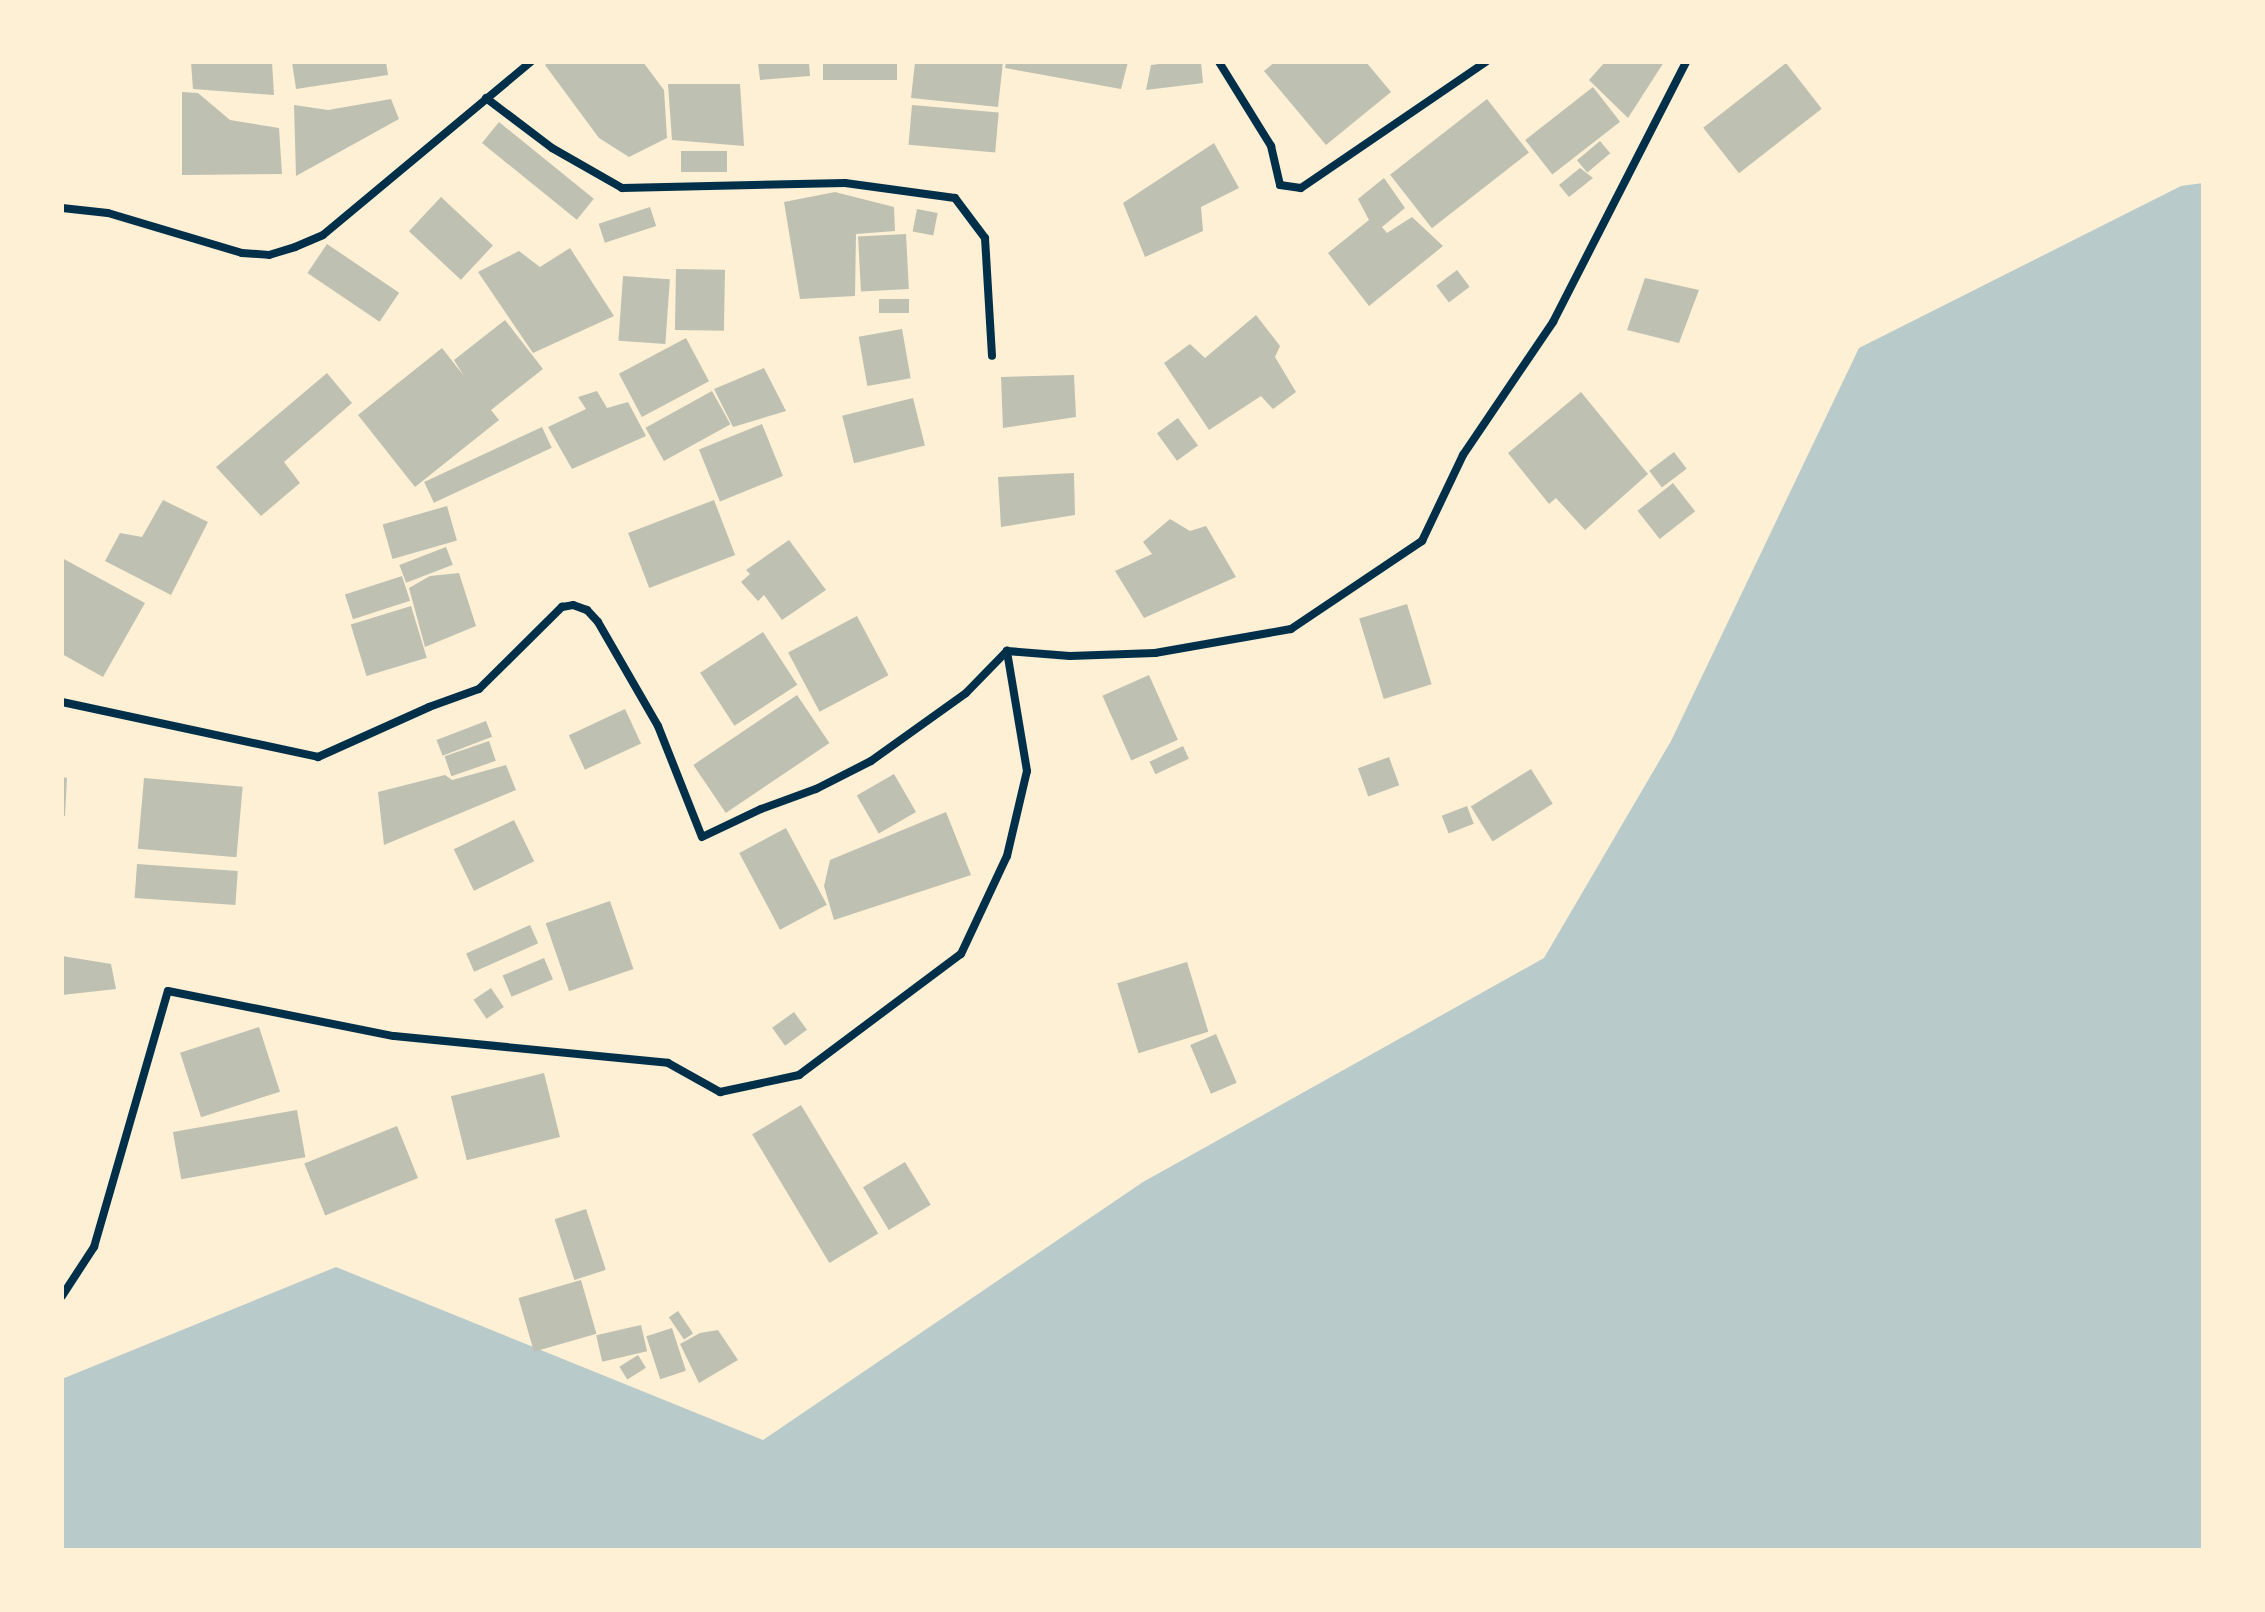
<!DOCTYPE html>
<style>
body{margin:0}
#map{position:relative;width:2265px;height:1612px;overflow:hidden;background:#fdf0d5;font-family:Arial,sans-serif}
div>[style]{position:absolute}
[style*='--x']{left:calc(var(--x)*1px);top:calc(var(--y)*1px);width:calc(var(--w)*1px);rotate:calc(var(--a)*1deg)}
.green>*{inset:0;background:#b9caca}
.building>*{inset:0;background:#bec0b2;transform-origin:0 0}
.minor>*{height:8px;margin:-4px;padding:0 4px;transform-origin:4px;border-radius:4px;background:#003049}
span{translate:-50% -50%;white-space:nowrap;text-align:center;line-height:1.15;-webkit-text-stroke:7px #fdf0d5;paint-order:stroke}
.frame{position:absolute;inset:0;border:64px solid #fdf0d5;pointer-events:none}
</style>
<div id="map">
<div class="green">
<div style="clip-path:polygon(2203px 183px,2203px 1550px,62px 1550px,62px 1379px,336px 1267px,763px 1440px,1143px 1182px,1544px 958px,1671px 741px,1859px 348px,2181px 186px)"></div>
</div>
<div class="building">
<div style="clip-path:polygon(191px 62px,272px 62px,274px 95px,193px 89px)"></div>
<div style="clip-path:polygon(292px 62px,386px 62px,388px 75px,296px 89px)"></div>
<div style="clip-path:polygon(550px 62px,643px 62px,664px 90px,667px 138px,629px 157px,599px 138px,545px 65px)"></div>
<div style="clip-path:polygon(758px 62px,809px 62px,810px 76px,760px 80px)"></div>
<div style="left:823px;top:62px;width:74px;height:18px"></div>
<div style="clip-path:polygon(915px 62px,1003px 62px,998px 107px,911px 98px)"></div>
<div style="clip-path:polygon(1006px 62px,1128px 62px,1121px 89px,1005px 68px)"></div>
<div style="clip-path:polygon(1175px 62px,1201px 62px,1203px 83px,1146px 90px,1151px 65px)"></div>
<div style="clip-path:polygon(1275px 62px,1366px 62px,1391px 92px,1326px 145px,1264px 71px)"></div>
<div style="clip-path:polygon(1605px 62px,1664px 62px,1628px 118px,1589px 80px)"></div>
<div style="left:1786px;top:63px;width:58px;height:105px;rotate:52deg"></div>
<div style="clip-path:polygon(668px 84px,740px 84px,744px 146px,672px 140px)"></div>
<div style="left:1593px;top:87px;width:44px;height:86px;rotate:52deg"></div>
<div style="clip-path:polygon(182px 92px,198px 93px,230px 120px,279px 128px,282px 174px,182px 175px)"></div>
<div style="clip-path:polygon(391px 99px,399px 119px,296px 176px,294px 105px,328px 110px)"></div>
<div style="left:1487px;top:99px;width:68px;height:123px;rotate:52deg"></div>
<div style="left:912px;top:105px;width:87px;height:40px;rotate:5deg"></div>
<div style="left:499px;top:122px;width:122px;height:27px;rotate:39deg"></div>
<div style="left:1600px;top:141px;width:16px;height:30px;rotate:50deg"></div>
<div style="clip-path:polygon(1214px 143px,1239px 188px,1201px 207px,1203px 231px,1145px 257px,1123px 203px)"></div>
<div style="left:727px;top:151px;width:21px;height:46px;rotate:90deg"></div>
<div style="clip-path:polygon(1580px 168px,1593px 178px,1569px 197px,1559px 185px)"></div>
<div style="clip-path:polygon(1384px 178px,1405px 208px,1382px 227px,1387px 233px,1412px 217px,1443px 246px,1369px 306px,1328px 253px,1369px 220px,1358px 199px)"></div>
<div style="clip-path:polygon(835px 192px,894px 207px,895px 231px,856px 234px,855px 296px,800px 299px,784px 202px)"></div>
<div style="left:441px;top:197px;width:71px;height:47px;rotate:43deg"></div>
<div style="left:650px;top:207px;width:20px;height:54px;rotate:72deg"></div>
<div style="left:917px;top:209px;width:21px;height:23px;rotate:11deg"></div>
<div style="left:906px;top:234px;width:55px;height:48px;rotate:87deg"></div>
<div style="left:327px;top:244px;width:87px;height:35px;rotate:34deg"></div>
<div style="clip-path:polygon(570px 248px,614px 316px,533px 353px,478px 272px,519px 251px,540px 267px)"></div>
<div style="left:676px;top:269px;width:49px;height:61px;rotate:1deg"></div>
<div style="left:1457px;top:270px;width:21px;height:26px;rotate:53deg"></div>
<div style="left:623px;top:276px;width:47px;height:65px;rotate:4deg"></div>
<div style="clip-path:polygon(1645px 278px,1699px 290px,1679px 343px,1627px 330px)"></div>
<div style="left:909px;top:299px;width:14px;height:30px;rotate:90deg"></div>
<div style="clip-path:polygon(1256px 315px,1280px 346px,1275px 357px,1296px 392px,1273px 409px,1261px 396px,1209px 430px,1164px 363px,1190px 344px,1205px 358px)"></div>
<div style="clip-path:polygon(505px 320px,543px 369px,491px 410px,499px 420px,415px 487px,358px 415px,442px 348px,464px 376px,454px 360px)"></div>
<div style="left:902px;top:329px;width:50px;height:44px;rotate:80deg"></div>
<div style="left:686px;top:338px;width:49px;height:76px;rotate:62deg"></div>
<div style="clip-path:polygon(764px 368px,786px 411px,733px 427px,714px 389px)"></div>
<div style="clip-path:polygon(327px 373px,352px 403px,284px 462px,300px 483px,261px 516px,216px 467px)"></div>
<div style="clip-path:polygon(1074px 375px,1076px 417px,1003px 428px,1001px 377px)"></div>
<div style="clip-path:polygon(597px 391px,607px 408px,628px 402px,646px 436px,572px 469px,548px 427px,586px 409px,578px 397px)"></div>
<div style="left:712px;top:391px;width:38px;height:76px;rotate:61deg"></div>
<div style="clip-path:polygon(1581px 392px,1648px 474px,1585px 530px,1556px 498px,1549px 504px,1508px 453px)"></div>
<div style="left:913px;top:398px;width:49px;height:73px;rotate:76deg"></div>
<div style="left:1178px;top:418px;width:34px;height:26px;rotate:54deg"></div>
<div style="left:762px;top:424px;width:56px;height:68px;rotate:68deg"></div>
<div style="left:542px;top:427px;width:23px;height:130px;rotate:65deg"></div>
<div style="left:1674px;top:452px;width:21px;height:31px;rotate:53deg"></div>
<div style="clip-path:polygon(1074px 473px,1075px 515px,1001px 527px,998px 477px)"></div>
<div style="left:1673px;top:483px;width:36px;height:45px;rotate:52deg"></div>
<div style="clip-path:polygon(163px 500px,208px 522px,171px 595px,105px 561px,120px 533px,142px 537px)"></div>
<div style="left:714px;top:500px;width:59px;height:92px;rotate:69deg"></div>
<div style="left:447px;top:506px;width:36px;height:67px;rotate:74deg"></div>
<div style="clip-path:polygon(1170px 519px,1190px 531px,1206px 526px,1236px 577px,1144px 618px,1115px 571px,1152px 554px,1143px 542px)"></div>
<div style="clip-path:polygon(789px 540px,826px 590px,782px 620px,764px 595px,758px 601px,741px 582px,750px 574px,746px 570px)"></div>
<div style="left:446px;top:547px;width:19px;height:50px;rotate:69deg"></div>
<div style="clip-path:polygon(62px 558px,145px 603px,103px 677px,62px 654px)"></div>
<div style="clip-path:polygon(459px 573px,476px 626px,425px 647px,409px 588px,430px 576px)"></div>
<div style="left:402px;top:576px;width:26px;height:60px;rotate:72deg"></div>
<div style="left:1407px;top:604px;width:84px;height:50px;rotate:73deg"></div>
<div style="left:411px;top:606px;width:54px;height:63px;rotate:73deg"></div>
<div style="left:857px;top:616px;width:67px;height:78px;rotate:62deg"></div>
<div style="left:763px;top:632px;width:63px;height:75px;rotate:57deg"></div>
<div style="left:1149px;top:675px;width:71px;height:51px;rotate:66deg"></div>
<div style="left:797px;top:695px;width:58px;height:125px;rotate:56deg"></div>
<div style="left:625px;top:709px;width:38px;height:62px;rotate:65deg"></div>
<div style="left:486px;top:721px;width:17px;height:53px;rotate:69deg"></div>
<div style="left:489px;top:741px;width:21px;height:47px;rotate:71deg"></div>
<div style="left:1183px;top:746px;width:14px;height:37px;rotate:65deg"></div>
<div style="left:1389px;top:757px;width:30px;height:33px;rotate:70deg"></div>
<div style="clip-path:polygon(506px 765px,516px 790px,384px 845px,378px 792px,445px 775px,452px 780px)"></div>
<div style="left:1531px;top:769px;width:41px;height:71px;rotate:58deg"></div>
<div style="left:894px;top:774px;width:44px;height:43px;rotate:60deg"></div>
<div style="clip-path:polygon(62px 777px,67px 778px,65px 816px,62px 816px)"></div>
<div style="left:144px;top:778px;width:99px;height:71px;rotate:5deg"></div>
<div style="left:1467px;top:806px;width:19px;height:27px;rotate:69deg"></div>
<div style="clip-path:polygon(946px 812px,971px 875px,834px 920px,824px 886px,830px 860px)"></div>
<div style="left:514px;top:820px;width:46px;height:67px;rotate:64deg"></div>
<div style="left:786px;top:828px;width:87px;height:53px;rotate:62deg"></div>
<div style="left:137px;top:864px;width:101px;height:34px;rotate:4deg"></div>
<div style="left:610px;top:901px;width:72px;height:68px;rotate:71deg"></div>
<div style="left:530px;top:925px;width:20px;height:70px;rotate:66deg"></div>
<div style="clip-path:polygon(62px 956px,111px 964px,116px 989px,62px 995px)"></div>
<div style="left:544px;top:958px;width:23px;height:45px;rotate:67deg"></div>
<div style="left:1187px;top:962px;width:73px;height:73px;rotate:73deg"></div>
<div style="left:491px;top:988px;width:23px;height:21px;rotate:56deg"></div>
<div style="left:794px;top:1012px;width:22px;height:27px;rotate:54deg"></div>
<div style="left:259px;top:1027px;width:68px;height:83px;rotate:72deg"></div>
<div style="left:1216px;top:1034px;width:53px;height:28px;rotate:67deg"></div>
<div style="left:544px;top:1073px;width:66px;height:96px;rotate:76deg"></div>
<div style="left:801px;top:1105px;width:150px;height:57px;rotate:59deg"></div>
<div style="left:297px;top:1110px;width:48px;height:126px;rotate:80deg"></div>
<div style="left:397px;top:1126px;width:56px;height:100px;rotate:68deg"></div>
<div style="left:905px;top:1162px;width:50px;height:49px;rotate:59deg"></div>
<div style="left:586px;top:1209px;width:64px;height:33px;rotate:72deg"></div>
<div style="left:581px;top:1280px;width:56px;height:65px;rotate:74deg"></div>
<div style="left:678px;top:1311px;width:27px;height:11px;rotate:56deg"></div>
<div style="left:641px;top:1325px;width:27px;height:46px;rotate:77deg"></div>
<div style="left:672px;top:1328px;width:45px;height:27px;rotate:72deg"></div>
<div style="clip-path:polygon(718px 1330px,738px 1360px,699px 1383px,680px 1344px,700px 1333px)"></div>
<div style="left:638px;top:1355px;width:15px;height:22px;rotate:58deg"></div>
</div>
<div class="minor">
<div style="--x:1219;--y:62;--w:99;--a:58.2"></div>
<div style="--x:1271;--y:146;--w:40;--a:77"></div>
<div style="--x:1280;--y:185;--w:21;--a:8"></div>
<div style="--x:1301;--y:188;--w:224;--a:-34.3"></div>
<div style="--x:486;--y:98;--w:83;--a:37.1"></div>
<div style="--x:552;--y:148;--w:81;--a:29.7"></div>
<div style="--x:622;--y:188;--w:223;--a:-1.3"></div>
<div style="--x:845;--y:183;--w:111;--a:7.8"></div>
<div style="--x:955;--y:198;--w:50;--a:53.1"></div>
<div style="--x:985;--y:238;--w:118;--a:86.6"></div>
<div style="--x:62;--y:208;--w:46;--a:6.2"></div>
<div style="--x:108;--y:213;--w:140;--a:16.6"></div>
<div style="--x:242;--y:253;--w:27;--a:4"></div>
<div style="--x:269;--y:255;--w:27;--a:-17"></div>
<div style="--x:295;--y:247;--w:30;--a:-23"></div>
<div style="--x:323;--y:235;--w:271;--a:-39.8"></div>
<div style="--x:1007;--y:651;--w:63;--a:4.5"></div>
<div style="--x:1070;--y:656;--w:85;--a:-2"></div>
<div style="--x:1155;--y:653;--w:138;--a:-10"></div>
<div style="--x:1291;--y:629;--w:158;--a:-33.9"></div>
<div style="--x:1422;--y:541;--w:95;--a:-64.5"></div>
<div style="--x:1463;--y:455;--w:161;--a:-55.9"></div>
<div style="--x:1553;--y:322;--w:292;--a:-62.9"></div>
<div style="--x:62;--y:702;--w:262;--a:12.1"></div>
<div style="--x:318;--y:757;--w:122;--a:-24.2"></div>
<div style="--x:429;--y:707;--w:53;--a:-19.8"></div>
<div style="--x:479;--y:689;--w:117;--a:-44.7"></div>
<div style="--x:562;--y:607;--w:11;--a:-10"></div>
<div style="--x:573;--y:605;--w:15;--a:20"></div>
<div style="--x:587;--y:610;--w:16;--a:47"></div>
<div style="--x:598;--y:622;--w:120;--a:60"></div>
<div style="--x:658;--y:726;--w:119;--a:68.4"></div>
<div style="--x:702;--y:837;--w:65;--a:-25.4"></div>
<div style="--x:761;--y:809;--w:59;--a:-20"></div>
<div style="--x:816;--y:789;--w:62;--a:-27"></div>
<div style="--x:871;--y:761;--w:117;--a:-35.6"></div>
<div style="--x:966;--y:693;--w:59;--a:-45.7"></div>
<div style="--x:62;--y:1296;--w:59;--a:-56.9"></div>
<div style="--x:94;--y:1247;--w:266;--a:-73.9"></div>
<div style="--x:168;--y:991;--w:230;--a:11.3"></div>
<div style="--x:394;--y:1036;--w:275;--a:5.6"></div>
<div style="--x:668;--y:1063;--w:60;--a:29.1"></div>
<div style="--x:720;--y:1092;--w:81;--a:-12.1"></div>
<div style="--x:799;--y:1075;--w:202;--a:-36.8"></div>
<div style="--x:961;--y:954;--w:108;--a:-64.9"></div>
<div style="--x:1007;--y:856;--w:87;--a:-76.8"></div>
<div style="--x:1027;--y:771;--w:122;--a:-99.5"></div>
</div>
<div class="frame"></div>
</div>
